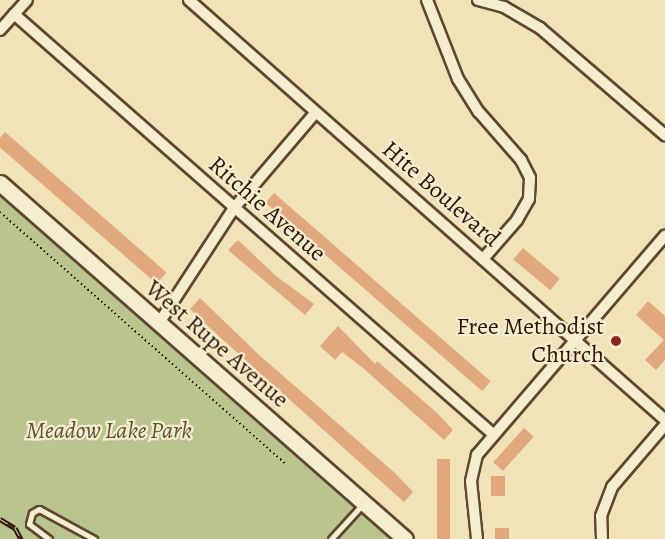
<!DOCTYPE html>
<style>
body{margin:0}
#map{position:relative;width:665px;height:539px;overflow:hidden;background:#f0e3b7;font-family:Alegreya,serif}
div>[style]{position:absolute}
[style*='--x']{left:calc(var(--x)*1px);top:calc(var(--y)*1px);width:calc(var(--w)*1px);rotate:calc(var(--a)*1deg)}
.green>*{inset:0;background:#bac48e}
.building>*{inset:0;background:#e1a87e;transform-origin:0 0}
.path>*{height:1.5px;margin-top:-0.75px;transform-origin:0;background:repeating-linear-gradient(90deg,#2f1300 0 1.5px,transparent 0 4.5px)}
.roads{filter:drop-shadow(2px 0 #5f472e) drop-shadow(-2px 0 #5f472e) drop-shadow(0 2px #5f472e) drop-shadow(0 -2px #5f472e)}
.lane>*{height:5px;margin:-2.5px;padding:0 2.5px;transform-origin:2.5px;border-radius:2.5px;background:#f5edd0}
.street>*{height:10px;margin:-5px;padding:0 5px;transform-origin:5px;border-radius:5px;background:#f5edd0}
.secondary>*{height:15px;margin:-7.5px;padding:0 7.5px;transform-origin:7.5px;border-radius:7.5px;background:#f5edd0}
.rail>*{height:5px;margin-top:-2.5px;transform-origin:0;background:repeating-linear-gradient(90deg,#f5edd0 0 9px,#2f1300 0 18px);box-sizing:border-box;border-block:2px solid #2f1300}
.dots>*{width:16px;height:16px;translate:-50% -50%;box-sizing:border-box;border:3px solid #f5edd0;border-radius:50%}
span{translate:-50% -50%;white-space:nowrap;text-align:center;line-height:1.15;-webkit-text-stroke:4.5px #f5edd0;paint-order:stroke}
.street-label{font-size:24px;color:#2f1300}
.poi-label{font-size:24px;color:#2f1300}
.right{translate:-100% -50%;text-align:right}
.park-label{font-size:24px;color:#605132;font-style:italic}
</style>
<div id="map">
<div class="green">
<div style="clip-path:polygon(0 190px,218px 383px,393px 539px,0 539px)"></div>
</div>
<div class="building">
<div style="left:5px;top:132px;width:214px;height:15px;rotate:41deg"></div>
<div style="left:274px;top:193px;width:287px;height:13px;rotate:41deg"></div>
<div style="clip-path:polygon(238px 240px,276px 276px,314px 304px,305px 315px,228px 250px)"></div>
<div style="left:523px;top:248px;width:48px;height:15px;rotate:40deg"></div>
<div style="clip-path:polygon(200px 298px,259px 355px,395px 473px,413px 492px,404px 502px,212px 330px,190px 309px)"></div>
<div style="clip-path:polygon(648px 301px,665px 316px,665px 360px,656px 370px,645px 360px,664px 340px,636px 315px)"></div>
<div style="clip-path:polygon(338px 326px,375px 364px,377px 361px,436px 412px,453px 430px,444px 440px,363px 368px,342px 352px,335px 360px,320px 346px)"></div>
<div style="left:524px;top:428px;width:13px;height:46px;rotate:42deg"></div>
<div style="left:437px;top:459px;width:13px;height:80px"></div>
<div style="left:491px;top:476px;width:14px;height:20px"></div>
<div style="left:495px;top:528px;width:14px;height:11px"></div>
</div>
<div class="path">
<div style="--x:0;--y:212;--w:380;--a:41.4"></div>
</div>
<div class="roads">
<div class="lane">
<div style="--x:49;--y:539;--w:25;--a:-143"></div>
<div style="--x:29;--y:524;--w:11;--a:-75"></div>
<div style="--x:32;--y:513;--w:8;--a:-30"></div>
<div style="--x:39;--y:509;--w:63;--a:28.6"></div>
<div style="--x:331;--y:539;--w:46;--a:-47.6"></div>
</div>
<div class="street">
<div style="--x:189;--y:0;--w:635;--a:41.42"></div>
<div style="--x:427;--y:0;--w:85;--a:68.6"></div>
<div style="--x:458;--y:79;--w:39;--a:58"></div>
<div style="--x:479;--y:112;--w:64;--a:48.8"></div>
<div style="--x:521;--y:160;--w:20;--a:63"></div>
<div style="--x:530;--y:178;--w:21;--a:93"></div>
<div style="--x:529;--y:199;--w:24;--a:120"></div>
<div style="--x:517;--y:220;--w:52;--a:131.1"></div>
<div style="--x:478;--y:0;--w:27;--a:15"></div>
<div style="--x:504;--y:7;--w:42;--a:30.3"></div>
<div style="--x:540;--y:28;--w:165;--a:40.6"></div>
<div style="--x:14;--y:14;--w:637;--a:41.25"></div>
<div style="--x:0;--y:30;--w:40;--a:-48"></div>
<div style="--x:159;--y:323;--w:137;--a:-56.9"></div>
<div style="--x:234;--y:208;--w:125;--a:-49.5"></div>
<div style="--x:477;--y:539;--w:58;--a:-95.9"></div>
<div style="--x:471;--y:481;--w:27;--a:-77"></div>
<div style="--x:477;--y:455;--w:289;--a:-49.4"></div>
<div style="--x:602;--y:539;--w:23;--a:-92"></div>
<div style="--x:601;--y:516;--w:31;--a:-69"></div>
<div style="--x:612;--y:487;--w:82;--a:-49.5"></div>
</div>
<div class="secondary">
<div style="--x:0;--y:183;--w:539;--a:41.32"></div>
</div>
</div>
<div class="rail">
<div style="--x:0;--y:519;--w:17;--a:31"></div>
<div style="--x:15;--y:528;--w:13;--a:61"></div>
</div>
<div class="dots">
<div style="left:616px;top:341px;background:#8f2418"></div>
</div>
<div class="street-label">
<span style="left:441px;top:194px;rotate:41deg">Hite Boulevard</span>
<span style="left:267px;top:209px;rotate:41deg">Ritchie Avenue</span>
<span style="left:217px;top:344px;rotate:41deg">West Rupe Avenue</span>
</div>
<div class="poi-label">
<span class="right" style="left:604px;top:341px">Free Methodist<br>Church</span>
</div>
<div class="park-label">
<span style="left:109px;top:431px">Meadow Lake Park</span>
</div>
</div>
